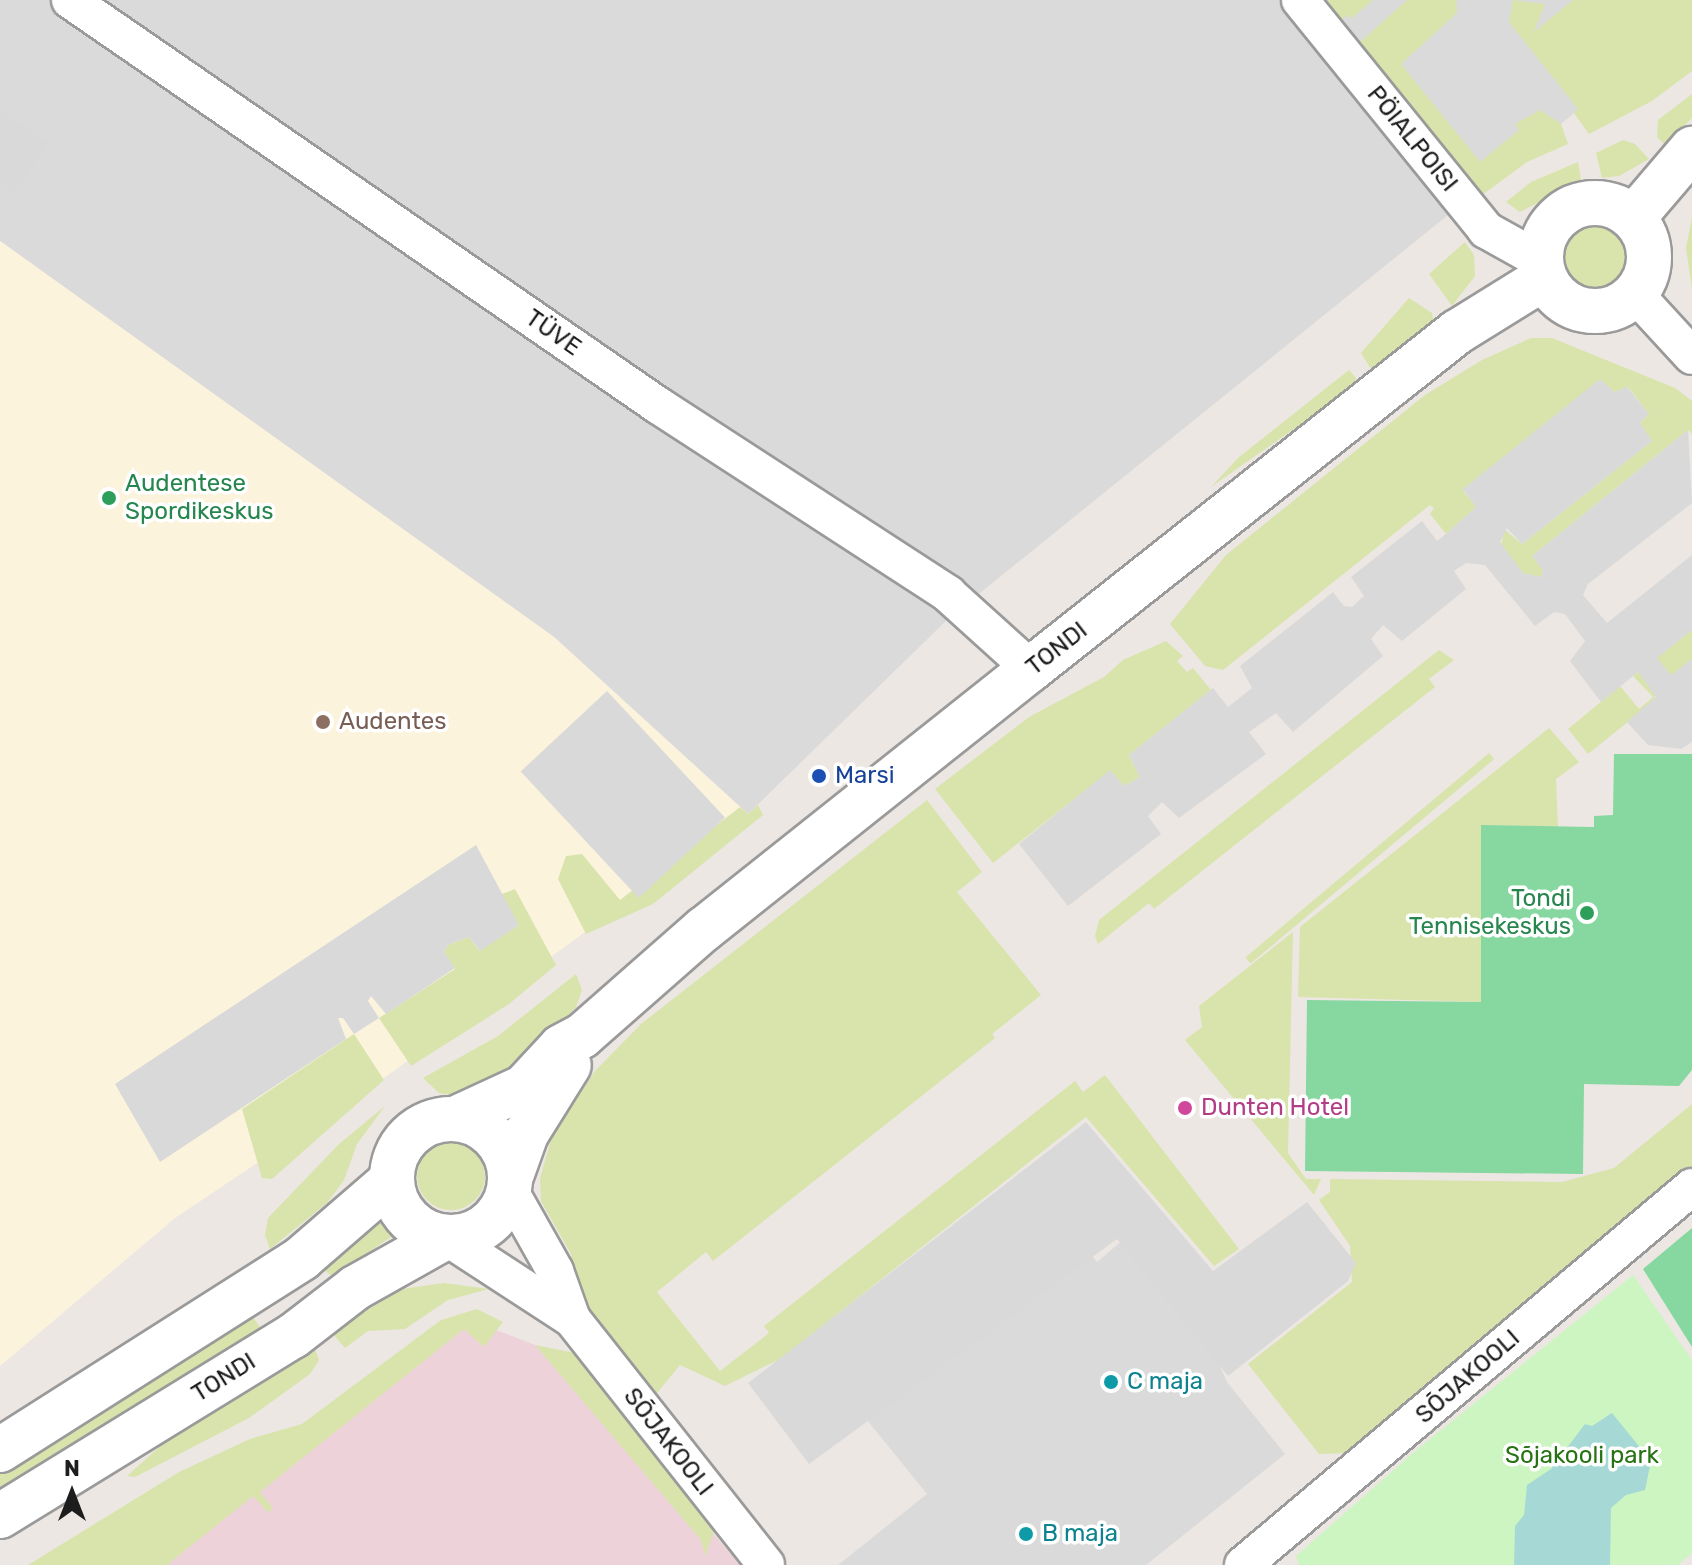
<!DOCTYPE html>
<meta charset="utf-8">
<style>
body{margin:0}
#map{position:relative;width:1692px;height:1565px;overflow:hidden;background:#ede7e3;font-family:Rubik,sans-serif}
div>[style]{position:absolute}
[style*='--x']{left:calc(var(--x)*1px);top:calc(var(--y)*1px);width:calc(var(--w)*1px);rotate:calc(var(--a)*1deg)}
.residential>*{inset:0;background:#dbdada}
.commercial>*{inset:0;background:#edd3d9}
.education>*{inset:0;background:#fcf3dd}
.grass>*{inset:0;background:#d8e4ac;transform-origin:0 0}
.round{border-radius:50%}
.park>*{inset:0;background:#cdf5c2}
.pitch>*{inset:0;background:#86d7a0}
.parking>*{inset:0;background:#d9d9d9;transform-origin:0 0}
.water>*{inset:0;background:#a6d8d5}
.roads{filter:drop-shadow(2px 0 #9a9a9a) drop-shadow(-2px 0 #9a9a9a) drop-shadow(0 2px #9a9a9a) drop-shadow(0 -2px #9a9a9a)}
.minor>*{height:36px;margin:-18px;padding:0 18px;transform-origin:18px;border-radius:18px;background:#fff}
.tertiary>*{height:44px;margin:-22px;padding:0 22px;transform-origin:22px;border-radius:22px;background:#fff}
.tertiary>.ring{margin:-22px;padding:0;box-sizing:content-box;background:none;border:44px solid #fff;border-radius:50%}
.dots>*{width:22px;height:22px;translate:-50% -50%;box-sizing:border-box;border:4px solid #fff;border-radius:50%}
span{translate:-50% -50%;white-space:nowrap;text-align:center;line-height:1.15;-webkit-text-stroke:7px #fff;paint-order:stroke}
.street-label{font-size:24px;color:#1d1d1d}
.leisure-label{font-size:24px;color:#27864d}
.left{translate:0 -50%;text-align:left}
.right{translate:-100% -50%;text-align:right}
.education-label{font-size:24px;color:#785e54}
.transit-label{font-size:24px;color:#164399}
.hotel-label{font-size:24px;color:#b23c85}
.culture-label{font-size:24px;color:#0d838f}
.park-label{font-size:24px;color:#277213}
.north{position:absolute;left:32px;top:1453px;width:80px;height:80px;-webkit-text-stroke:6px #fff;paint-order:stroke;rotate:0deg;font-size:22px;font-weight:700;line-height:32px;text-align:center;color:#1d1d1d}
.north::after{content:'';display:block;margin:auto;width:28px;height:36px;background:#1d1d1d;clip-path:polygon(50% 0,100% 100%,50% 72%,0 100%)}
</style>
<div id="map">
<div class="residential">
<div style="clip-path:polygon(0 0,1692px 0,1692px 18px,949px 618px,748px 814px,554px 637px,0 241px)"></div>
<div style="clip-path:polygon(1072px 1231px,1097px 1262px,1124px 1239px,1211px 1346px,1227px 1382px,1285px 1454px,1146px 1565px,838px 1565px,927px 1494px,854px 1404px)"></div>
</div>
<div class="commercial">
<div style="clip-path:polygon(465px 1318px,564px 1356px,740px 1565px,101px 1565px)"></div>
</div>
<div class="education">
<div style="clip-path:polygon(0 241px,554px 637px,748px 814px,384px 1078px,175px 1218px,0 1366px)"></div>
</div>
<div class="grass">
<div style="clip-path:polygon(1324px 0,1373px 0,1351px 19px,1348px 15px,1340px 21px)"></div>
<div style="clip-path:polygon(1407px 0,1456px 0,1457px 13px,1401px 64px,1480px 162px,1519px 130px,1515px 124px,1540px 110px,1561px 124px,1568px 144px,1527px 162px,1474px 201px,1360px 51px,1358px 44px)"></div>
<div style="clip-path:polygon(1513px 0,1545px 4px,1534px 32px,1573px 0,1692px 0,1692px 71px,1652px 101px,1589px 134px,1574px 113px,1578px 109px,1509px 22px)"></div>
<div style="clip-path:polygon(1692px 94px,1692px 118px,1665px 145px,1657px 137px,1658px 120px)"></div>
<div style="clip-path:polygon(1623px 140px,1635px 144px,1649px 159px,1619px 176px,1602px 178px,1596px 153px)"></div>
<div style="clip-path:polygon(1578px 162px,1581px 180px,1520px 212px,1506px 202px,1531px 182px)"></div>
<div style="clip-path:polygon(1692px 217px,1692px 288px,1686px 248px)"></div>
<div class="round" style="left:1562px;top:224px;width:68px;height:68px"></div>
<div style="clip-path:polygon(1465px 242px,1474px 255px,1475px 276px,1452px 306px,1429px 274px)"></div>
<div style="clip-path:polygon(1409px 298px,1432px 313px,1434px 323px,1371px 369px,1361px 353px)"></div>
<div style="clip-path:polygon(1531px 338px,1552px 338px,1675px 388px,1692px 401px,1692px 434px,1688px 430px,1532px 556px,1543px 570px,1541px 577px,1523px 573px,1501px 546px,1504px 529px,1522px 544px,1652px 441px,1640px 423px,1649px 414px,1628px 387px,1614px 392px,1601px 380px,1463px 490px,1476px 507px,1446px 534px,1430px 514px,1434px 508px,1430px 505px,1223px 670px,1205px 666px,1170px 624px,1226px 555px,1425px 395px,1482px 360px)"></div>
<div style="clip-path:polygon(1349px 370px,1356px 378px,1354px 387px,1211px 487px,1239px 457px)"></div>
<div style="clip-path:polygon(1692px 630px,1692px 659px,1671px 676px,1656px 658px)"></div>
<div style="clip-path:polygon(1166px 641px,1183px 656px,1177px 661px,1187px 672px,1193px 668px,1211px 690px,1129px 755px,1140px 777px,1124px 786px,1110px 771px,993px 863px,935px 789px,1029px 717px,1104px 677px,1123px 660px)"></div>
<div style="clip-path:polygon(1439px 650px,1454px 660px,1429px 679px,1435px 687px,1154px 909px,1149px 903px,1098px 944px,1095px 936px,1099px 920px)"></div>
<div style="clip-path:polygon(1638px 672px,1655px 693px,1654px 701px,1588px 754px,1568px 729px,1620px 686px,1639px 709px,1653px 697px,1633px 676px)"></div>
<div style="clip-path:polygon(1549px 728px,1579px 762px,1556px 779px,1558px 827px,1481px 825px,1481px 1002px,1298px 997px,1300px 927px)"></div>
<div style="left:1489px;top:753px;width:8px;height:318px;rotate:50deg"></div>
<div style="clip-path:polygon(927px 800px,982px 872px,957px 892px,1041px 995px,992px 1034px,995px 1038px,713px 1261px,706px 1252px,657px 1292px,720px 1371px,769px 1333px,764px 1326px,1075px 1081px,1083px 1092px,1105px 1075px,1239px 1249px,1214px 1266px,1086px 1117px,782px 1358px,725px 1386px,680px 1365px,657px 1393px,609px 1340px,562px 1263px,572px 1256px,541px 1201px,540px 1178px,553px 1133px,596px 1070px,641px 1024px)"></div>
<div style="clip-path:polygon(758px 805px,763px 815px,653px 904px,586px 934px,558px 879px,566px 856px,582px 854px,620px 900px,740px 807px,748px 814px)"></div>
<div style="clip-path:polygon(515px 889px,556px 965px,509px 1004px,411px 1066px,379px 1018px,455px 969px,444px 952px,448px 945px,469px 937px,479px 950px,519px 925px,499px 895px)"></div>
<div style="clip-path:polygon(1293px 932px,1288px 1153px,1306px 1179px,1321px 1179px,1314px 1195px,1185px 1040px,1202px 1027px,1199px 1006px)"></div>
<div style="clip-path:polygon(576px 974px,582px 990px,576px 1007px,518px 1068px,456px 1096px,439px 1093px,423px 1078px,498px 1036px)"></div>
<div style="clip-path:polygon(354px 1034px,384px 1080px,272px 1179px,262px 1178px,242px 1109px)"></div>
<div style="clip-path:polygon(1692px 1104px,1692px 1171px,1352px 1453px,1319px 1454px,1248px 1364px,1352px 1282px,1350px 1246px,1319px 1200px,1330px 1192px,1330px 1179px,1562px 1182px,1614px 1168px)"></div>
<div style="clip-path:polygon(385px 1106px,357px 1144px,344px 1180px,327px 1203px,270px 1249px,265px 1235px,268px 1218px,339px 1144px)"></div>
<div class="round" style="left:417px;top:1142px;width:68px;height:68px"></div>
<div style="clip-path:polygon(379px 1216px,394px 1235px,333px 1276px,326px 1272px,324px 1264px)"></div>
<div style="clip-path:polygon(444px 1283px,489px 1289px,448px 1300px,405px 1329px,368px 1331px,345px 1348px,331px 1332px,402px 1289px)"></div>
<div style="clip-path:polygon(477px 1309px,503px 1322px,484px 1347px,464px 1329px,260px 1492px,272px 1507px,269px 1513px,253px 1496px,167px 1565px,28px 1565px,179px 1472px,250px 1439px,302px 1424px,441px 1320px)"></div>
<div style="clip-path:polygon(253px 1317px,261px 1329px,0 1491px,0 1471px)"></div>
<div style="clip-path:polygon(535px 1345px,580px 1354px,717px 1524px,705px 1556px,701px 1540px)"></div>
<div style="clip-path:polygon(314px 1346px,319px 1360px,310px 1374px,249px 1418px,135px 1477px,127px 1476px,166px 1441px)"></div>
</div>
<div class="park">
<div style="clip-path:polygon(1633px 1275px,1692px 1360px,1692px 1553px,1678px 1565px,1299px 1565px,1296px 1556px,1414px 1452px)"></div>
</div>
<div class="pitch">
<div style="clip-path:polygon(1614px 754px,1692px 754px,1692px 1070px,1679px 1086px,1584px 1084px,1583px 1174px,1305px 1171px,1307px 1000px,1481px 1002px,1481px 825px,1594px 827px,1594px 816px,1613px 815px)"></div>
<div style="clip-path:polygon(1692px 1228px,1692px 1347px,1643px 1269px)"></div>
</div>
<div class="parking">
<div style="clip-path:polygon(0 112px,49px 143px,13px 193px,0 183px)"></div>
<div style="clip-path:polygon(1600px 379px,1614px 392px,1627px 387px,1649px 414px,1640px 423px,1652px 441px,1522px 544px,1507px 528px,1500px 542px,1523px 573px,1541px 577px,1543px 570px,1532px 556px,1688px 430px,1692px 503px,1588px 584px,1583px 595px,1607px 623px,1692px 555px,1692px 630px,1657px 658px,1671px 675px,1692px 659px,1692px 742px,1681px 749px,1648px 745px,1627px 722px,1656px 697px,1638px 672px,1601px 702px,1570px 661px,1585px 641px,1565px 614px,1554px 612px,1535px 626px,1485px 565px,1466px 563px,1454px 571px,1466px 589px,1402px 641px,1383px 625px,1371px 639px,1383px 656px,1293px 732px,1276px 713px,1249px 732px,1266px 754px,1179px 818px,1162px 802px,1148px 816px,1161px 834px,1068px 906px,1019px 844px,1110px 770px,1124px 786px,1140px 777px,1129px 755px,1213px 688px,1228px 707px,1252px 688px,1240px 666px,1333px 592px,1344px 606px,1352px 607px,1364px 596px,1351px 577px,1422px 521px,1437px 541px,1446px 534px,1476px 507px,1463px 489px)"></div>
<div style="left:607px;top:691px;width:173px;height:118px;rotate:47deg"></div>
<div style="clip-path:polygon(476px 845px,519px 925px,480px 951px,469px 937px,448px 945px,444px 952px,455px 968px,386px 1014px,371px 996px,368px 1001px,379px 1018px,354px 1034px,343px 1018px,338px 1018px,346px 1039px,160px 1162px,115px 1084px)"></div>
<div style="clip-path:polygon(1086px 1122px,1213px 1271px,1307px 1202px,1356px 1263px,1348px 1281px,1228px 1376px,1117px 1239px,809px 1464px,748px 1383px)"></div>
</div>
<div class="water">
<div style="clip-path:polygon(1612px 1413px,1651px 1461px,1645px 1490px,1626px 1495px,1611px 1508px,1610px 1565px,1514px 1565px,1515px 1526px,1524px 1515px,1527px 1485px,1551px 1469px,1585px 1424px,1592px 1426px)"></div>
</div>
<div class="roads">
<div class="minor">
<div style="--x:70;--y:0;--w:715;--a:34.58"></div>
<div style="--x:659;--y:406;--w:345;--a:33"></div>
<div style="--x:948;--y:594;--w:112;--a:42.1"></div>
<div style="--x:1300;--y:0;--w:296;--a:51"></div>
<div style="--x:1486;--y:230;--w:62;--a:29.1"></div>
<div style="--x:1635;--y:294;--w:84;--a:47.4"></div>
<div style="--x:510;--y:1191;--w:92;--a:60.6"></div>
<div style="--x:555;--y:1271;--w:51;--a:70.5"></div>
<div style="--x:572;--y:1319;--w:313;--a:51.7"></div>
<div style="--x:446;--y:1237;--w:150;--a:33.1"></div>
<div style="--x:1243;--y:1565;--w:587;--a:-40.09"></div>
</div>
<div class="tertiary">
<div class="ring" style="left:1541px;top:203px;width:64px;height:64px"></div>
<div style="--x:1633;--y:218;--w:91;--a:-49.5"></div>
<div style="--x:457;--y:1118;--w:74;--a:-24.8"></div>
<div style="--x:524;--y:1087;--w:54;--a:-47.2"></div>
<div style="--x:561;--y:1047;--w:24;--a:-28"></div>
<div style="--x:582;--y:1036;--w:162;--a:-41.3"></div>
<div style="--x:704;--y:929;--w:418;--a:-38.5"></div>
<div style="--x:1031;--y:669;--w:543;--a:-38.35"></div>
<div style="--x:1457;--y:332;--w:102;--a:-31.8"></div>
<div class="ring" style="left:392px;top:1119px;width:74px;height:74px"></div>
<div style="--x:511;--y:1176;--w:45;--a:-70.3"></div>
<div style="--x:526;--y:1134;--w:81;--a:-58.1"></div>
<div style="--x:0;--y:1450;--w:358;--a:-32.4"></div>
<div style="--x:302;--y:1258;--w:119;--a:-40.9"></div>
<div style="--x:0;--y:1516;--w:344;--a:-31.6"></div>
<div style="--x:293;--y:1336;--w:78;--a:-37.7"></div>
<div style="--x:355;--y:1288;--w:104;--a:-29.3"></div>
</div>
</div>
<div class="dots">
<div style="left:109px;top:498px;background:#2e9e5b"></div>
<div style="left:323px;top:722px;background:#8d6e63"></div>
<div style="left:819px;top:776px;background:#1a4fb4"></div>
<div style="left:1587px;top:913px;background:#2e9e5b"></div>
<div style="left:1185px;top:1108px;background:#d1479c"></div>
<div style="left:1111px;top:1382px;background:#0f9aa8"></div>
<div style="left:1026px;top:1534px;background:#0f9aa8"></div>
</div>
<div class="street-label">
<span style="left:1412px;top:139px;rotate:51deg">PÖIALPOISI</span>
<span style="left:553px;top:333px;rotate:35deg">TÜVE</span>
<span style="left:1057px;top:649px;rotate:-38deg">TONDI</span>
<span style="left:1468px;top:1377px;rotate:-41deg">SÕJAKOOLI</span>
<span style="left:224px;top:1378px;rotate:-32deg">TONDI</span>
<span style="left:668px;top:1442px;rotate:52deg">SÕJAKOOLI</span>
</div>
<div class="leisure-label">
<span class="left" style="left:125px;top:498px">Audentese<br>Spordikeskus</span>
<span class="right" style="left:1571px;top:913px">Tondi<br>Tennisekeskus</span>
</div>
<div class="education-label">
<span class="left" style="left:339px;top:722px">Audentes</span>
</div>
<div class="transit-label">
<span class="left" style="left:835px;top:776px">Marsi</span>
</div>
<div class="hotel-label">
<span class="left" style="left:1201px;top:1108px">Dunten Hotel</span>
</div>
<div class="culture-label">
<span class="left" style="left:1127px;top:1382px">C maja</span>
<span class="left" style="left:1042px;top:1534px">B maja</span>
</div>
<div class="park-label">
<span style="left:1582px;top:1456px">Sõjakooli park</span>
</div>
<div class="north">N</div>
</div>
